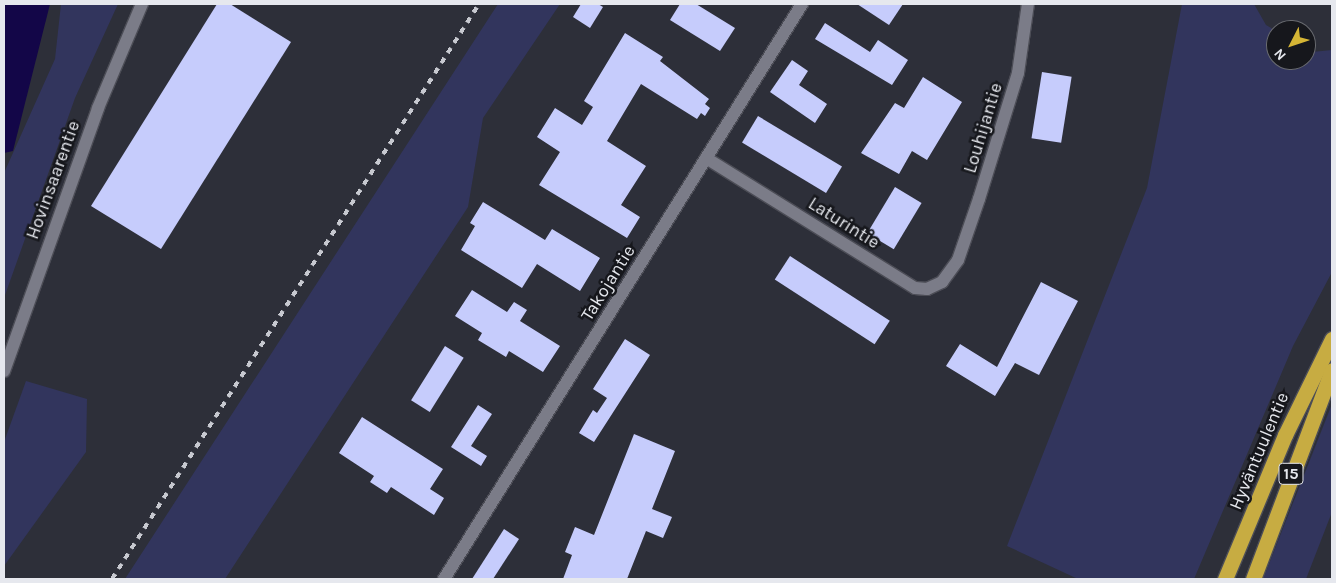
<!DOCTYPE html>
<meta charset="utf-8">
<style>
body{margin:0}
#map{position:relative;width:1336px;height:583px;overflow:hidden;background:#2d2f39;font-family:Karla,sans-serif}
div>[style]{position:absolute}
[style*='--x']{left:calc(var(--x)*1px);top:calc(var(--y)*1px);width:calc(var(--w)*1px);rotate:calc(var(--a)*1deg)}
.green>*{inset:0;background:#32355d}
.water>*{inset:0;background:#130648}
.building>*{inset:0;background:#c6ccfc;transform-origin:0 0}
.roads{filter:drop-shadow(1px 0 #4c4d56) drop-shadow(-1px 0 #4c4d56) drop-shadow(0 1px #4c4d56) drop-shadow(0 -1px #4c4d56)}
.minor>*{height:12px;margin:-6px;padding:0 6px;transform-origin:6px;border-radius:6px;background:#7b7c88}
.highway>*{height:15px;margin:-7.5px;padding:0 7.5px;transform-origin:7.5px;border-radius:7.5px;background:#c7ac42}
.rail>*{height:4px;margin-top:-2px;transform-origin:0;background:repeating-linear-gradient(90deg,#c7c9d0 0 6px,transparent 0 12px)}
span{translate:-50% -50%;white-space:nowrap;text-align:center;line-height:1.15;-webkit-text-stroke:5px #16171c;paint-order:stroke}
.shield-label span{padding:1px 4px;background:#16171c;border:1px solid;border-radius:4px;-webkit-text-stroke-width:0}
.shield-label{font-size:16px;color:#e6e8ee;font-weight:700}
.street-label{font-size:18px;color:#e6e8ee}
.frame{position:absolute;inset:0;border:5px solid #e6e8ee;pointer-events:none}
.north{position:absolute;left:1266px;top:20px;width:50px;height:50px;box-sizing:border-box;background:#16171c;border:1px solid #696b70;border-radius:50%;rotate:229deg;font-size:14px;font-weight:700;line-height:20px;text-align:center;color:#e6e8ee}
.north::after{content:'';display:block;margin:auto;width:18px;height:22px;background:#d5b535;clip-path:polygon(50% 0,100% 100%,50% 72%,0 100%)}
</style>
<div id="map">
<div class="green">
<div style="clip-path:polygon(61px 4px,118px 4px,75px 98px,4px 298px,4px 173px,55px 59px)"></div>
<div style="clip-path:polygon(498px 4px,560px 4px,483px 118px,468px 207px,225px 579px,125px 579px)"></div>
<div style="clip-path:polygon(1182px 4px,1254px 4px,1266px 25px,1276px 31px,1276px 60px,1306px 60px,1306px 49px,1312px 52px,1332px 50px,1332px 272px,1293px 346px,1194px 579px,1078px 579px,1007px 546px,1147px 188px)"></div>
<div style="clip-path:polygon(26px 381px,87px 399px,86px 452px,4px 566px,4px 442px)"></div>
<div style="clip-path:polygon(1332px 404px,1332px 512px,1306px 579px,1263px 579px)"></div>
</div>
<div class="water">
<div style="clip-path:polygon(4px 4px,50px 4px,13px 151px,4px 153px)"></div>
</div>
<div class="building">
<div style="clip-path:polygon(217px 4px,230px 4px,291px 42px,161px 249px,91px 206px)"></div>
<div style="clip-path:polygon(581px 4px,598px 4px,603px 7px,590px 28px,573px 17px)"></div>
<div style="clip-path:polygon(680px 4px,696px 4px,735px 28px,720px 51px,670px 20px)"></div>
<div style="clip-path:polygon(857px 4px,903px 4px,889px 25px)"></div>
<div style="clip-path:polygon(825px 23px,870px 52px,878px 40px,908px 60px,892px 85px,815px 39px)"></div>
<div style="clip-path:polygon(625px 33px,663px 57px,660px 61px,709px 99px,705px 104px,710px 108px,705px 116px,701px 113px,697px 119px,641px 84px,607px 141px,646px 166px,621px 205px,640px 217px,627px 238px,539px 185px,560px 152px,537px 137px,555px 108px,582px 125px,593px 107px,584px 101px)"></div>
<div style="clip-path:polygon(792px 60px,808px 71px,799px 85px,827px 104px,815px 123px,770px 92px)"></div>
<div style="left:1042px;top:72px;width:30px;height:67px;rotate:9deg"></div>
<div style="clip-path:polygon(923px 77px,962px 102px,927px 160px,912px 151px,899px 174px,861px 153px,895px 103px,904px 108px)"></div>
<div style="left:758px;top:116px;width:98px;height:31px;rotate:31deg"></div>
<div style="left:895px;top:187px;width:31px;height:54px;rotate:31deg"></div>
<div style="clip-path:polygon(483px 202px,545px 240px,552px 229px,600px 258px,580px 291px,537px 264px,522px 288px,461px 250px,475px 226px,470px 223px)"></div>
<div style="left:790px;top:256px;width:119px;height:28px;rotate:33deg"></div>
<div style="clip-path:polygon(1041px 282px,1078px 301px,1039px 375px,1015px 363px,995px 396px,946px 366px,960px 344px,997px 367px)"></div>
<div style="clip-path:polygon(472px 290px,507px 312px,514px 302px,527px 310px,520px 321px,560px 346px,543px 372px,509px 351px,506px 357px,478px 340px,482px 333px,455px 316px)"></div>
<div style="clip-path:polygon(625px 339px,650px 355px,594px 442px,579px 433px,593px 410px,597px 413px,607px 398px,593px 389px)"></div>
<div style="left:445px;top:346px;width:22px;height:64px;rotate:32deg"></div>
<div style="clip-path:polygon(478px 405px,492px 414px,471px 446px,487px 456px,481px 466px,451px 447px)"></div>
<div style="clip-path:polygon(362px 417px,443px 469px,430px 489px,444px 498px,434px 515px,391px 487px,387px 493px,370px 482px,374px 476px,339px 453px)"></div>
<div style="clip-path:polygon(634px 434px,675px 451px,652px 509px,672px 517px,663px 538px,646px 531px,627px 579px,563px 579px,572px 555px,565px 552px,575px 527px,594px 535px)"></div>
<div style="clip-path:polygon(504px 529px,519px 539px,493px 579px,472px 579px)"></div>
</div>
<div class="roads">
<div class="minor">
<div style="--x:706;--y:158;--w:246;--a:31.9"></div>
<div style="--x:915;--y:288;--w:12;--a:5"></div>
<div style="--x:927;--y:289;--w:17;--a:-25"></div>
<div style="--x:942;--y:282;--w:27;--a:-54"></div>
<div style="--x:958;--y:260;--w:65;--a:-71"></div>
<div style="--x:979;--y:199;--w:132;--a:-72.8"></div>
<div style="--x:1018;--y:73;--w:70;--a:-81.8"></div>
<div style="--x:4;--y:371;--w:279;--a:-70.3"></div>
<div style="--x:98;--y:108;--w:113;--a:-67.1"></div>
<div style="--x:444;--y:579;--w:677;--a:-58.09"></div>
</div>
<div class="highway">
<div style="--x:1225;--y:579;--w:156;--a:-67.4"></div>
<div style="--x:1285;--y:435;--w:107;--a:-63.9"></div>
<div style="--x:1253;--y:579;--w:223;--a:-69.3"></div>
</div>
</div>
<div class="rail">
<div style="--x:112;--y:579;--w:682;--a:-57.45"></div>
</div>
<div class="shield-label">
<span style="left:1291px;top:474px">15</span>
</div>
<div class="street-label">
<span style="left:983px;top:128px;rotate:-73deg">Louhijantie</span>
<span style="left:53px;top:180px;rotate:-70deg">Hovinsaarentie</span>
<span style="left:844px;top:223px;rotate:32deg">Laturintie</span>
<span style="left:608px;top:283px;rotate:-58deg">Takojantie</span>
<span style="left:1259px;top:451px;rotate:-67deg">Hyväntuulentie</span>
</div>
<div class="frame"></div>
<div class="north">N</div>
</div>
